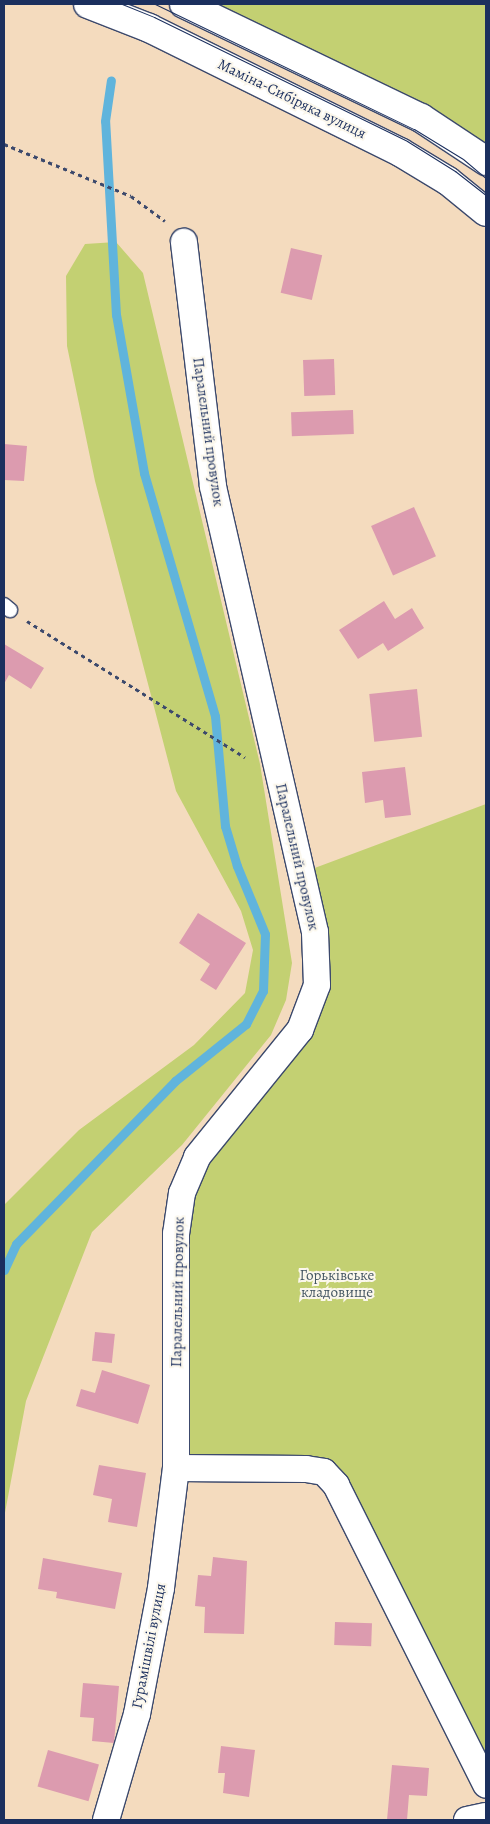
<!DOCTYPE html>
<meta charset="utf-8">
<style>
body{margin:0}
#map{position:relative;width:490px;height:1824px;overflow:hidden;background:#f4dbbe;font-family:Alegreya,serif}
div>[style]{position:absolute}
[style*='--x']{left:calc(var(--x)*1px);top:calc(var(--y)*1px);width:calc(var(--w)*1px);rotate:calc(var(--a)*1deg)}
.green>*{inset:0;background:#c3d072}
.stream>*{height:9px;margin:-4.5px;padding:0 4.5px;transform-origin:4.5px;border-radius:4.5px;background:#60b4dc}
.building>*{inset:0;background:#dc9baf;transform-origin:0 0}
.path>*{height:3px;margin-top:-1.5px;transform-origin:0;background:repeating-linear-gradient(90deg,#3c496c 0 4px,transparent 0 8px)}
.roads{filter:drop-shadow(1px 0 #3c496c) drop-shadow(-1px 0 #3c496c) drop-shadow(0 1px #3c496c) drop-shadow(0 -1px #3c496c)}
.lane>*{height:14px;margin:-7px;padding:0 7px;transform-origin:7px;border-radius:7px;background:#fff}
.street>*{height:26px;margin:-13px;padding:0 13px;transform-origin:13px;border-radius:13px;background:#fff}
.secondary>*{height:28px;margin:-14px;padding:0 14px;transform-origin:14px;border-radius:14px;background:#fff}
.tram>*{height:1px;margin:-0.5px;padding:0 0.5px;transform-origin:0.5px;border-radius:0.5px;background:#1b2f5e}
span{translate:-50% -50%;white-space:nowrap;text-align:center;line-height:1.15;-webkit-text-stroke:4px #fbf7ec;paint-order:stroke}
.street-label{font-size:15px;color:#1b2f5e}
.park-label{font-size:15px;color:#455763}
.frame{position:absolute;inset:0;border:5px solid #1b2f5e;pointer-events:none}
</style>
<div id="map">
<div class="green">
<div style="clip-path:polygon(210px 4px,486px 4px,486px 147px)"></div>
<div style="clip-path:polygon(116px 242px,143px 273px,260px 764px,292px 963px,286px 1000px,271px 1035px,182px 1145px,92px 1232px,26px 1401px,4px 1518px,4px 1205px,79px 1130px,194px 1045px,245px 993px,253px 950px,241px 911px,176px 791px,95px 481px,67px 346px,66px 276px,85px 244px)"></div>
<div style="clip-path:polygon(486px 804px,486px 1763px,346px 1478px,187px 1457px,187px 1235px,193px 1196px,207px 1162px,310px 1036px,312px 869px)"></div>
</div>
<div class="stream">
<div style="--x:4;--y:1270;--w:29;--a:-65"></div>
<div style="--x:16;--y:1244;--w:228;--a:-45.7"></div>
<div style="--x:175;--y:1081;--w:91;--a:-38.8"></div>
<div style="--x:246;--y:1024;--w:37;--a:-63"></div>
<div style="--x:263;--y:991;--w:57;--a:-88"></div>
<div style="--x:265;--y:934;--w:74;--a:-112.4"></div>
<div style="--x:237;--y:866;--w:42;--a:-106.7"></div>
<div style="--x:225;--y:826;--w:110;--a:-95.2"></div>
<div style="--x:215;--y:716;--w:253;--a:-106.3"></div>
<div style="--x:144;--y:473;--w:160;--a:-100"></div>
<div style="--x:116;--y:315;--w:194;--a:-93.2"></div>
<div style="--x:105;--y:121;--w:41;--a:-81.7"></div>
</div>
<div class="building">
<div style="left:291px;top:248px;width:32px;height:46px;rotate:13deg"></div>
<div style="left:334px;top:359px;width:36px;height:31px;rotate:88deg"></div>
<div style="left:353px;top:410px;width:24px;height:62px;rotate:88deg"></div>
<div style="clip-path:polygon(4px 444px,27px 446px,24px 481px,4px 480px)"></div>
<div style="left:414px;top:507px;width:54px;height:47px;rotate:66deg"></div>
<div style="clip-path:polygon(384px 601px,395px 619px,412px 608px,424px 628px,388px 651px,383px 643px,358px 659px,339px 630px)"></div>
<div style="clip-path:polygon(4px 644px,44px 668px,31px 689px,9px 675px,4px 684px)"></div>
<div style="left:417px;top:689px;width:48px;height:48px;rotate:84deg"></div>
<div style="clip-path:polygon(405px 767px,411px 815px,385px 818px,383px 800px,365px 803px,362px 772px)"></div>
<div style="clip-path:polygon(198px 913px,246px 943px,216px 990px,200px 980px,210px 964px,179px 943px)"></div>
<div style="left:95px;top:1332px;width:20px;height:29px;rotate:6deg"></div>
<div style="clip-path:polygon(102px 1370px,150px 1385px,138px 1424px,76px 1406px,81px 1389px,95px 1393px)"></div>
<div style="clip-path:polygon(99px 1465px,146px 1473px,137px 1527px,108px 1522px,112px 1499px,93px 1495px)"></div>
<div style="clip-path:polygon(213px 1557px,247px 1561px,244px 1634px,204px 1633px,205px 1607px,195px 1606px,198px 1575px,211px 1576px)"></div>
<div style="clip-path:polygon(43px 1558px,122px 1573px,115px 1609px,56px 1598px,57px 1592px,38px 1589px)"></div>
<div style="left:335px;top:1622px;width:37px;height:23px;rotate:2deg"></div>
<div style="clip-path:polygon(83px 1683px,119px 1686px,114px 1743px,92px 1741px,94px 1718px,80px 1717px)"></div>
<div style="clip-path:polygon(221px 1746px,255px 1750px,249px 1797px,223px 1793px,225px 1773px,218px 1773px)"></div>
<div style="left:48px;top:1750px;width:53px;height:38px;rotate:16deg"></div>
<div style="clip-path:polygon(392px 1765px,429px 1768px,427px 1796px,409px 1795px,407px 1820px,387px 1820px)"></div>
</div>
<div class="path">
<div style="--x:4;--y:144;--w:137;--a:22.3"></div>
<div style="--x:131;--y:196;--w:42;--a:36.3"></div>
<div style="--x:27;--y:621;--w:257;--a:32"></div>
</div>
<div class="roads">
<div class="lane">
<div style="--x:4;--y:605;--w:8;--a:40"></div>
</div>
<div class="street">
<div style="--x:176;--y:1468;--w:130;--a:0.4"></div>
<div style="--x:306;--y:1469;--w:18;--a:9"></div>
<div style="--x:324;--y:1472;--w:18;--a:47"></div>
<div style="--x:336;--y:1485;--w:335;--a:63.4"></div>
<div style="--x:106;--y:1820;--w:110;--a:-73.7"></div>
<div style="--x:137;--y:1714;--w:128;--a:-79.2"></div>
<div style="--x:161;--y:1588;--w:121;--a:-82.9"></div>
<div style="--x:176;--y:1468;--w:234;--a:-90"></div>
<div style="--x:176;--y:1234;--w:41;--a:-81.7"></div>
<div style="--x:182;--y:1193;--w:39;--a:-67"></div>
<div style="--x:197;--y:1157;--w:164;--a:-51"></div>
<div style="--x:300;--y:1030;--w:48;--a:-69.3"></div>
<div style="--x:317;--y:985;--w:53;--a:-92.2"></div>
<div style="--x:315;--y:932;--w:458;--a:-102.9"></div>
<div style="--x:213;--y:486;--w:246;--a:-96.8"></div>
<div style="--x:467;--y:1820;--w:19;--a:-12"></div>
</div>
<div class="secondary">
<div style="--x:88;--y:4;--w:66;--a:21.5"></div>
<div style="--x:149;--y:28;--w:280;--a:26.3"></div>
<div style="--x:400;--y:152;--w:56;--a:31.1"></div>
<div style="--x:448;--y:181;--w:49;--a:39.2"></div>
<div style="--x:184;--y:4;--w:263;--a:25.7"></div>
<div style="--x:421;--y:118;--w:78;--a:33.5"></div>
</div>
</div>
<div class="tram">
<div style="--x:122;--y:4;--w:35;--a:22"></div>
<div style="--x:154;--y:17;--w:282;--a:26.1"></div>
<div style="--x:407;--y:141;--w:57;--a:32"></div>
<div style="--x:455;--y:171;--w:39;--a:38"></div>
<div style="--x:155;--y:4;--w:288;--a:25.8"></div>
<div style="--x:414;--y:129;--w:57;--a:31.5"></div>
<div style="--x:463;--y:159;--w:30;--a:40"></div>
</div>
<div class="street-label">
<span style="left:292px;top:99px;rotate:26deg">Маміна-Сибіряка вулиця</span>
<span style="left:208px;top:432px;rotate:82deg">Паралельний провулок</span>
<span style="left:297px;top:857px;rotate:77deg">Паралельний провулок</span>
<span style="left:178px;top:1292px;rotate:-89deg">Паралельний провулок</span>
<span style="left:149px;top:1646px;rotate:-79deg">Гурамішвілі вулиця</span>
</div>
<div class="park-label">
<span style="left:337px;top:1284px">Горьківське<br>кладовище</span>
</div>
<div class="frame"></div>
</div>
